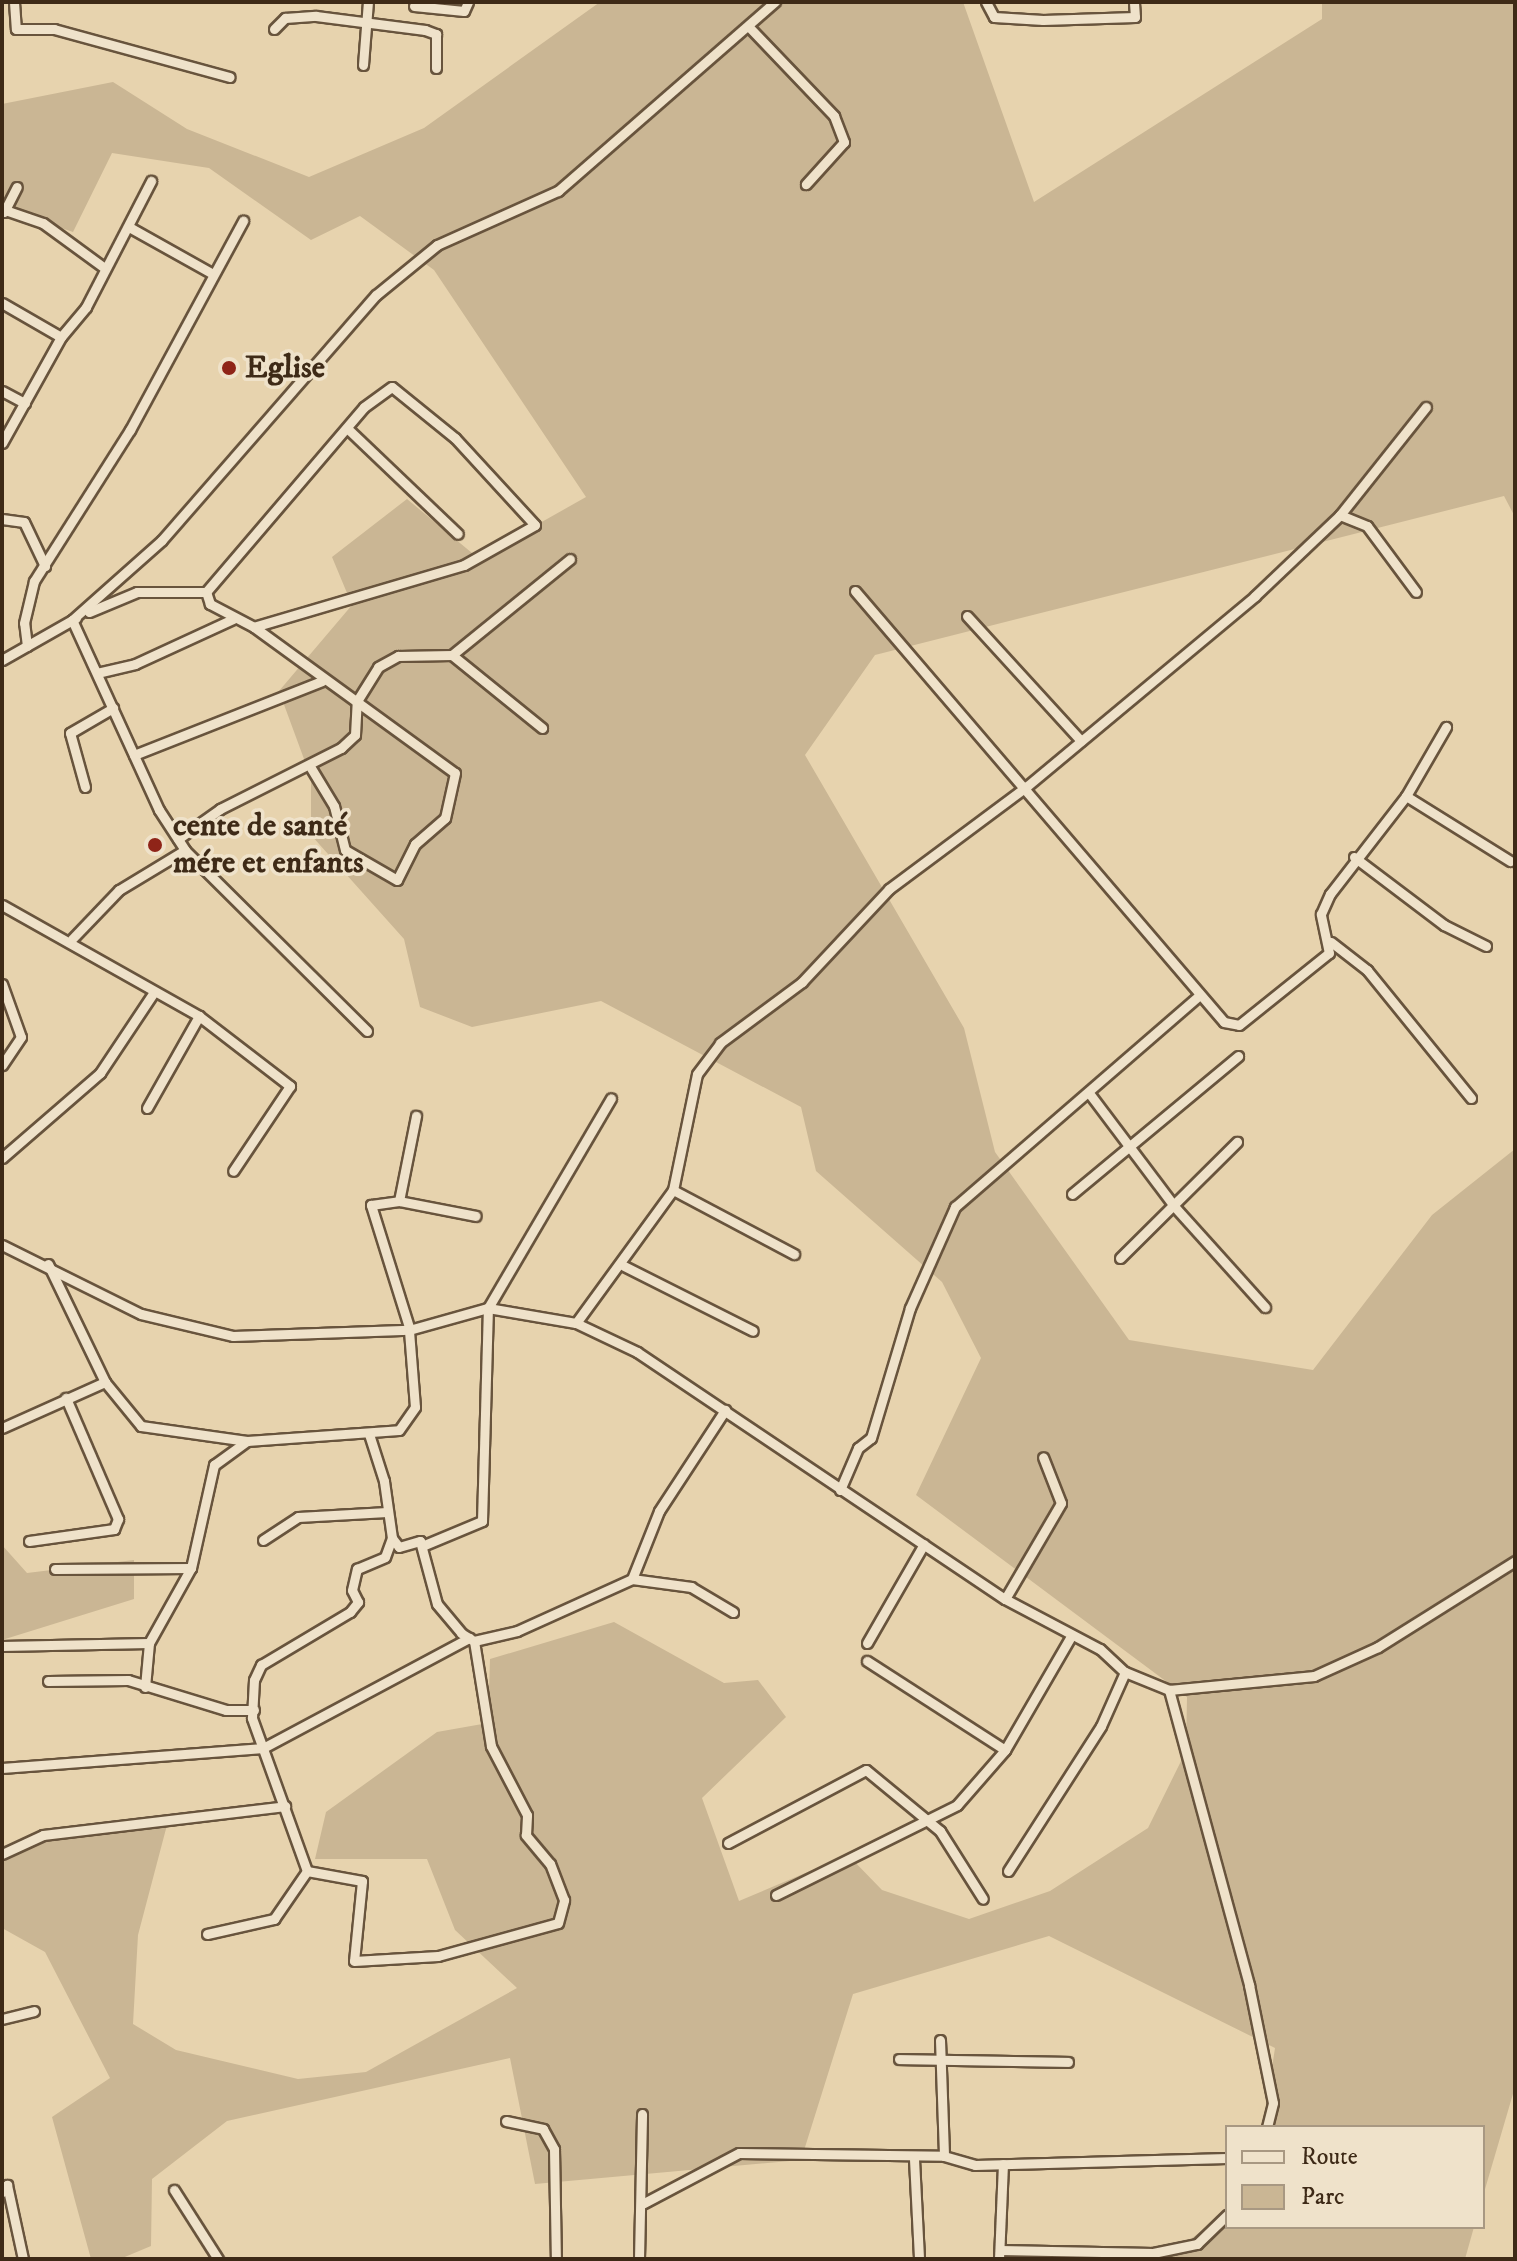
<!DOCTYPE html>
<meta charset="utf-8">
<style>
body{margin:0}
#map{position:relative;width:1517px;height:2261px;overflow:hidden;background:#e7d3ae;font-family:"IM FELL DW Pica",serif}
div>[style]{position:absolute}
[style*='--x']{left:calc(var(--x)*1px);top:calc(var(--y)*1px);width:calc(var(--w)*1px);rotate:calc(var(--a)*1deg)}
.green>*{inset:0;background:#cab694}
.roads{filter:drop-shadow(2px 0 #68543d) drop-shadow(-2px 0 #68543d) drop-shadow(0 2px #68543d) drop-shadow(0 -2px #68543d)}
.minor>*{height:9px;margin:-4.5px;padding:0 4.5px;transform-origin:4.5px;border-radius:4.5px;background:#efe2ca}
.dots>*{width:22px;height:22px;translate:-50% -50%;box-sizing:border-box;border:4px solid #efe2ca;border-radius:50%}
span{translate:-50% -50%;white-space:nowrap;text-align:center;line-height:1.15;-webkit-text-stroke:7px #efe2ca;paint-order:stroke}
.poi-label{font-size:32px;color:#3e2a17;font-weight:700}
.left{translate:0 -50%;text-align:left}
.frame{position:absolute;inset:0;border:4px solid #3e2a17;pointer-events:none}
.legend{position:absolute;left:1225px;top:2125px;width:260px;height:104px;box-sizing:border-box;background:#efe2ca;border:2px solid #a89882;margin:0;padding:10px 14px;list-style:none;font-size:24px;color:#3e2a17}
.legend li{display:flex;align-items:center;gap:16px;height:40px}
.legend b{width:40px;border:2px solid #a89882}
</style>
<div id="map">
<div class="green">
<div style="clip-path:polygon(600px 2px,963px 2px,1034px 202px,1322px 19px,1322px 2px,1515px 2px,1515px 517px,1504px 496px,875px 655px,805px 755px,964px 1028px,995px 1152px,1129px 1340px,1313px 1370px,1432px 1215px,1515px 1149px,1515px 2087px,1483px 2196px,1483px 2127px,1263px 2127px,1275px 2048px,1049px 1936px,853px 1994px,801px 2160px,535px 2184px,510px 2058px,227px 2121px,152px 2179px,151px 2246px,120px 2259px,91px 2259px,52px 2117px,110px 2078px,45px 1952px,2px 1928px,2px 1846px,167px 1825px,138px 1935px,133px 2024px,176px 2050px,298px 2079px,366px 2072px,517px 1988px,455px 1930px,427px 1859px,315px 1859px,326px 1812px,437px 1732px,488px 1723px,490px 1659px,614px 1622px,724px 1683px,758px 1680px,786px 1717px,702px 1798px,739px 1901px,848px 1855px,882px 1890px,969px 1919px,1050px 1891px,1148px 1828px,1186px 1751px,1187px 1697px,916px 1495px,981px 1358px,942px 1282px,816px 1171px,801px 1107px,601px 1001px,472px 1027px,420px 1007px,404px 939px,311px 835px,311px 778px,279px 691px,352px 605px,332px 557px,407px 499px,478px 558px,586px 497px,434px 270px,360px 216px,311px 240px,209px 168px,112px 153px,73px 232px,2px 208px,2px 104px,113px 82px,187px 129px,309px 177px,424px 128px)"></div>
<div style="clip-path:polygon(2px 1545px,27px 1573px,134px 1560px,134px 1599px,2px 1640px)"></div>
<div style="clip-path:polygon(1227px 2211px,1227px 2227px,1474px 2227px,1465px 2259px,1165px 2259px)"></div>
</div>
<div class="roads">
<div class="minor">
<div style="--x:14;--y:2;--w:27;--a:86"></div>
<div style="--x:16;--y:29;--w:38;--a:0"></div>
<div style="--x:54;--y:29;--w:182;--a:15.3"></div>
<div style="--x:986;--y:2;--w:17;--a:62"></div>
<div style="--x:994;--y:17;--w:49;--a:3.5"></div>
<div style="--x:1043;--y:20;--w:92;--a:-1.9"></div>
<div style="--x:1135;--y:17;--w:15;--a:-94"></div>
<div style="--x:414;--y:6;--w:50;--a:5.7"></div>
<div style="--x:464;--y:11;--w:10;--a:-66"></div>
<div style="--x:750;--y:28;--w:122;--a:46.3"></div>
<div style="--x:834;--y:116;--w:28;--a:69"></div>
<div style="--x:844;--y:142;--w:57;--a:132.1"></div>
<div style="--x:274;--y:29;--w:16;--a:-45"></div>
<div style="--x:285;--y:18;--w:31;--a:-4"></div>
<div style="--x:316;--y:16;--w:110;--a:7.3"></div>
<div style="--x:425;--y:30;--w:12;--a:20"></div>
<div style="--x:436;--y:34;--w:34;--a:90"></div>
<div style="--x:363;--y:65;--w:63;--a:-85.5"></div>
<div style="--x:5;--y:210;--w:40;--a:18.9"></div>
<div style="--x:43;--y:223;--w:73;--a:36.1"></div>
<div style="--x:4;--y:212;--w:28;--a:-63"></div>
<div style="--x:129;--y:227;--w:96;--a:29.2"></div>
<div style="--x:2;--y:303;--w:68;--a:30"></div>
<div style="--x:2;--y:391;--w:26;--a:28"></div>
<div style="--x:347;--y:428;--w:153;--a:43.7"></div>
<div style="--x:2;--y:443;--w:121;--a:-60.9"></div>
<div style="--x:61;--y:337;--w:39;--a:-50"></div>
<div style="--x:86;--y:307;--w:142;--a:-62.7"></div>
<div style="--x:1340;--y:515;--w:29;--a:22"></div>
<div style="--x:1367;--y:526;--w:82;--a:53.4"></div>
<div style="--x:2;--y:519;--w:22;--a:8"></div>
<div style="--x:24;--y:522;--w:49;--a:64.5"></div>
<div style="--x:855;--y:591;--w:567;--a:49.43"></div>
<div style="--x:1224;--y:1022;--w:15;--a:11"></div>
<div style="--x:1239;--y:1025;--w:115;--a:-38.7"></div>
<div style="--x:1329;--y:953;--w:40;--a:-102"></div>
<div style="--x:1321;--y:914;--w:22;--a:-66"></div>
<div style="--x:1330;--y:894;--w:124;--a:-52.2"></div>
<div style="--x:1406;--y:796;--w:80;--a:-59.9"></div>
<div style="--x:89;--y:612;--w:52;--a:-22.6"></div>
<div style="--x:137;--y:592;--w:69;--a:0"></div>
<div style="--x:206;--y:592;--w:243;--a:-49.5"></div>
<div style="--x:364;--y:407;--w:34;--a:-36"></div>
<div style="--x:392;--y:387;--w:81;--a:39"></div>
<div style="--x:455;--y:438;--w:118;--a:47.4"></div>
<div style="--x:535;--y:525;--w:81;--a:150.6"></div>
<div style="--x:464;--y:565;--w:219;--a:163.6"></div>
<div style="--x:254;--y:627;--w:50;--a:-152.4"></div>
<div style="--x:210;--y:604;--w:13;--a:-108"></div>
<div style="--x:967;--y:616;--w:169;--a:47.6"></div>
<div style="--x:254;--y:627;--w:248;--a:36"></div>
<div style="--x:455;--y:773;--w:46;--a:102.5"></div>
<div style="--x:445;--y:818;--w:40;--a:139"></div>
<div style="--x:415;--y:844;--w:40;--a:116.6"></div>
<div style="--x:397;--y:880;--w:60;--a:-150"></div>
<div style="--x:345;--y:850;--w:45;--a:-104"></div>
<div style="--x:334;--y:806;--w:44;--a:-121.2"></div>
<div style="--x:27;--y:646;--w:23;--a:-97"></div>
<div style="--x:24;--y:623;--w:43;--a:-76.6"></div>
<div style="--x:34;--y:581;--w:179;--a:-57.6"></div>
<div style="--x:130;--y:430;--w:238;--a:-61.6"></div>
<div style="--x:452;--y:655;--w:152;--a:-39.1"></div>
<div style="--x:2;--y:660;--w:85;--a:-29.6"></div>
<div style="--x:97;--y:673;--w:39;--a:-13"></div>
<div style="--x:135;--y:664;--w:108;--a:-24.7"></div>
<div style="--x:134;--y:755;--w:202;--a:-21.5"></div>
<div style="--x:85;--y:787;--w:56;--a:-105.5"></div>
<div style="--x:70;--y:733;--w:50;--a:-30.2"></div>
<div style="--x:1406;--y:796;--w:123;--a:32"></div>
<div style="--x:178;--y:839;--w:52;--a:-35.5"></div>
<div style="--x:220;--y:809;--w:136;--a:-26.8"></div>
<div style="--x:341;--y:748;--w:19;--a:-43"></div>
<div style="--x:355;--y:735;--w:34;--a:-87"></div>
<div style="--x:357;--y:701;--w:40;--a:-58"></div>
<div style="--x:378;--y:667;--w:23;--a:-29"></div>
<div style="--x:398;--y:656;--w:54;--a:-1.1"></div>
<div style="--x:452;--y:655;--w:116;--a:39"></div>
<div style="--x:1354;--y:857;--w:113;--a:37.1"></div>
<div style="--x:1444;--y:925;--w:47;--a:26.6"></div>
<div style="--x:2;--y:905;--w:226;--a:29.4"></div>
<div style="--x:199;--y:1016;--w:115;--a:37.6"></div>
<div style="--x:290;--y:1086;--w:102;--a:123.8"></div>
<div style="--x:72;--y:939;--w:68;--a:-46.2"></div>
<div style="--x:119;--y:890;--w:77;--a:-31.2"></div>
<div style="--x:1331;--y:942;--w:46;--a:37.9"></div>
<div style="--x:1367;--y:970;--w:165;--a:50.9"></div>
<div style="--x:2;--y:984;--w:56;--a:70.3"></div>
<div style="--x:21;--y:1037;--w:34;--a:124"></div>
<div style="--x:367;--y:1031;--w:257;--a:-135.2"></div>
<div style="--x:185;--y:850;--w:48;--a:-123"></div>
<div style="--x:159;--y:810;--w:209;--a:-114.6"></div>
<div style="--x:72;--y:620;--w:120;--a:-41.6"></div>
<div style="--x:162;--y:540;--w:325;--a:-48.9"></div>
<div style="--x:376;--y:295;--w:79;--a:-39.3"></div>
<div style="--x:437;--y:245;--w:133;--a:-24.1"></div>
<div style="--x:558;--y:191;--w:288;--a:-41.1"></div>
<div style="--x:1089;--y:1093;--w:141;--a:53"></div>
<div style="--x:1174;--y:1206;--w:136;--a:48"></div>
<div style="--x:147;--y:1108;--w:106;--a:-60.5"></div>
<div style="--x:2;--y:1158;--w:130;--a:-40.9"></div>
<div style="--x:100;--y:1073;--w:97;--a:-56.3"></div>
<div style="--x:673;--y:1190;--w:137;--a:27.9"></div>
<div style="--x:1072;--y:1194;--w:216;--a:-39.7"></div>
<div style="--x:399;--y:1201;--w:87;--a:-78.7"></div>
<div style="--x:2;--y:1245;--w:155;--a:26.4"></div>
<div style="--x:141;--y:1314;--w:95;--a:13.4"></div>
<div style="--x:233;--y:1336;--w:176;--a:-2"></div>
<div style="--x:409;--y:1330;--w:82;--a:-15.6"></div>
<div style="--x:488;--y:1308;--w:89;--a:9.7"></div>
<div style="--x:576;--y:1323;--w:68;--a:25.4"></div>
<div style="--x:637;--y:1352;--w:443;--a:33.9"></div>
<div style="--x:1005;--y:1599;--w:107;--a:27.8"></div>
<div style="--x:1100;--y:1649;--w:34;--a:43"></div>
<div style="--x:1125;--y:1672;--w:48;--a:22.2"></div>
<div style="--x:1169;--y:1690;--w:146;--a:-5.5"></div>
<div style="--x:1314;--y:1676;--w:70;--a:-24.4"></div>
<div style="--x:1378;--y:1647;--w:162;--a:-32.1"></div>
<div style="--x:1120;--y:1258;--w:165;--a:-44.8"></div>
<div style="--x:48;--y:1264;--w:131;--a:64.2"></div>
<div style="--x:105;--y:1382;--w:57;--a:50.7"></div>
<div style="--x:141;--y:1426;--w:107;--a:8.1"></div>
<div style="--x:247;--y:1441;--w:152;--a:-4.1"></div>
<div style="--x:399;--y:1430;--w:28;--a:-55"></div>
<div style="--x:415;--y:1407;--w:77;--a:-94.5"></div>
<div style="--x:624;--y:1266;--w:144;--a:26.7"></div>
<div style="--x:576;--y:1323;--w:165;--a:-53.9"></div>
<div style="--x:673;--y:1190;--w:118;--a:-78.3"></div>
<div style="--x:697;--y:1074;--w:39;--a:-53"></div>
<div style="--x:720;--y:1043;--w:102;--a:-36.6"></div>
<div style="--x:802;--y:982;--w:127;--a:-46.9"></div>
<div style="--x:889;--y:889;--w:171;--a:-36.7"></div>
<div style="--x:1026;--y:787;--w:298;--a:-39.8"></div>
<div style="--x:1255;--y:596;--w:117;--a:-43.6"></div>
<div style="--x:1340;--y:515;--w:138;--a:-51.5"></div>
<div style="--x:409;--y:1327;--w:128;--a:-107.3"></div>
<div style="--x:371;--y:1205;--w:28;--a:-8"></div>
<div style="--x:399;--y:1201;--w:78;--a:11"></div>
<div style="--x:2;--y:1428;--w:113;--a:-24.1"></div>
<div style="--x:840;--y:1490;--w:46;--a:-66.8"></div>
<div style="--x:858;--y:1448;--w:16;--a:-38"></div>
<div style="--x:871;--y:1438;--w:136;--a:-73.3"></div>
<div style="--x:910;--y:1308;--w:111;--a:-66"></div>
<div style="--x:955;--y:1207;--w:324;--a:-40.9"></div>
<div style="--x:392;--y:1538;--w:11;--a:52"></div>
<div style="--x:399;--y:1547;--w:22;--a:-16"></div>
<div style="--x:420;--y:1541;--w:65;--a:74.9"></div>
<div style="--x:437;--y:1604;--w:38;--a:50"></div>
<div style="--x:461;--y:1633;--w:15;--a:32"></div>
<div style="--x:474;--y:1641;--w:44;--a:-13.1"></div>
<div style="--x:517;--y:1631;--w:126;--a:-24.3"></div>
<div style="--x:632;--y:1579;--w:73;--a:-68.3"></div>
<div style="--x:659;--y:1511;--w:121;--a:-56.8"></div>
<div style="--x:263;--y:1540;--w:42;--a:-33.3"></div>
<div style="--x:298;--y:1517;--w:89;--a:-3.2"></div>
<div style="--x:29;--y:1541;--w:86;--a:-8"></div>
<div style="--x:114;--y:1529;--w:11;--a:-68"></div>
<div style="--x:118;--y:1519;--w:132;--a:-113.3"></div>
<div style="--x:422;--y:1546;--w:65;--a:-22.6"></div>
<div style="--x:482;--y:1521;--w:213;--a:-88.4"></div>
<div style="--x:488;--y:1308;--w:243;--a:-59.6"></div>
<div style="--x:55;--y:1569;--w:136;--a:-0.4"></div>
<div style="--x:632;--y:1579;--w:60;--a:7.7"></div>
<div style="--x:691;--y:1587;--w:49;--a:30.8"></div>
<div style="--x:1005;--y:1599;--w:111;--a:-59.7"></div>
<div style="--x:1061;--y:1503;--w:49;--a:-111.4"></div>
<div style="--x:867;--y:1643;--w:114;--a:-60.1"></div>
<div style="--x:2;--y:1646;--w:147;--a:-1.2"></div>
<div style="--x:867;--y:1661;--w:164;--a:32.8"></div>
<div style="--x:48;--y:1681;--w:80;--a:-0.7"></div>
<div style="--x:128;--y:1680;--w:102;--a:17"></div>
<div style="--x:226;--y:1710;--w:28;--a:0"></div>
<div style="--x:145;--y:1687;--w:44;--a:-84.8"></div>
<div style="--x:149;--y:1643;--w:86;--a:-60.8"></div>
<div style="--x:191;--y:1568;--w:106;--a:-77.4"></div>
<div style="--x:214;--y:1465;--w:41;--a:-36"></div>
<div style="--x:1169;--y:1690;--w:306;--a:74.8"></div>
<div style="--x:1249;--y:1985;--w:120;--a:78.5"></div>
<div style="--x:1273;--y:2103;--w:25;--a:104"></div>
<div style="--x:2;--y:1768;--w:262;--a:-4.4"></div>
<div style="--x:263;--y:1748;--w:234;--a:-28.1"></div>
<div style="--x:728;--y:1843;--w:156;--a:-27.9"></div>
<div style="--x:866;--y:1770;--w:96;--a:39.5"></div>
<div style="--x:940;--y:1831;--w:80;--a:57.7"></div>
<div style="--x:2;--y:1854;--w:45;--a:-24.9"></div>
<div style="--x:43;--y:1835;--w:244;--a:-6.8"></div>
<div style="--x:307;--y:1871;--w:56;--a:10.3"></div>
<div style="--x:362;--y:1881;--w:80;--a:95.7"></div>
<div style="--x:354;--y:1961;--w:84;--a:-3.4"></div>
<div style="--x:438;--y:1956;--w:124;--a:-15.4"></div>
<div style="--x:558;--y:1923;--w:24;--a:-75"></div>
<div style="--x:564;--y:1900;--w:39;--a:-111"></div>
<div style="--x:550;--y:1864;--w:38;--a:-130"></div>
<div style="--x:526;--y:1835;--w:20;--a:-87"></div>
<div style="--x:527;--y:1815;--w:78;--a:-117.6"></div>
<div style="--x:491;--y:1746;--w:106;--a:-99.2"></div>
<div style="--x:1008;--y:1871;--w:172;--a:-57.3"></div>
<div style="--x:1101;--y:1726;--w:59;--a:-66"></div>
<div style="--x:776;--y:1895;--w:202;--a:-26.4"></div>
<div style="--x:957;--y:1805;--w:73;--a:-48.9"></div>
<div style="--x:1005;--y:1750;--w:129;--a:-59.9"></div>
<div style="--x:207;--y:1934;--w:69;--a:-12.6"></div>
<div style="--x:274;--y:1919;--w:58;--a:-55.5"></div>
<div style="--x:307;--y:1871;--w:163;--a:-109.8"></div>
<div style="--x:252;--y:1718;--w:38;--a:-87"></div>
<div style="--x:254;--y:1680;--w:17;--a:-65"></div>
<div style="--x:261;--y:1665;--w:104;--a:-30.8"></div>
<div style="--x:350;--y:1612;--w:13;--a:-51"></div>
<div style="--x:358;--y:1602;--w:13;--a:-117"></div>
<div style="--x:352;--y:1590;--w:22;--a:-77"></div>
<div style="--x:357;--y:1569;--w:30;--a:-23"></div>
<div style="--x:385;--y:1557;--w:20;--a:-70"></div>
<div style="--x:392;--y:1538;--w:58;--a:-98"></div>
<div style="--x:384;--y:1481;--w:49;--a:-107.7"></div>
<div style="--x:2;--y:2019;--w:33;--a:-14"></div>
<div style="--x:940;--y:2040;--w:116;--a:88"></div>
<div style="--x:899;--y:2059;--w:169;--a:1"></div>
<div style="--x:506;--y:2121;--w:38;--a:12"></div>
<div style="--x:543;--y:2129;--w:23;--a:61"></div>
<div style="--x:554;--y:2149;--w:110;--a:89"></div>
<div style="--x:914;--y:2159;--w:100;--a:87.1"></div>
<div style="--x:174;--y:2190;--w:82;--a:57.5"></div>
<div style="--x:2;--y:2192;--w:9;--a:-54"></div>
<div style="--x:7;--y:2185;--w:76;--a:77.8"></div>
<div style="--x:644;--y:2203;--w:107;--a:-27.8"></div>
<div style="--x:739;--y:2153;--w:205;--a:0.8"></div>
<div style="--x:944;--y:2156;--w:32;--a:16"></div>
<div style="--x:975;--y:2165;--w:252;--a:-1.6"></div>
<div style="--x:1000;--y:2250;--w:153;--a:1.1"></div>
<div style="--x:1153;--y:2253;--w:45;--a:-11.6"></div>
<div style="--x:1197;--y:2244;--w:42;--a:-44"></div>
<div style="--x:639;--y:2259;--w:145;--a:-88.8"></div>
<div style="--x:999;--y:2259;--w:95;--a:-87.6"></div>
</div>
</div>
<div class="dots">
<div style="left:229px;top:368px;background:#8f2418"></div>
<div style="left:155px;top:845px;background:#8f2418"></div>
</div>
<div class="poi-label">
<span class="left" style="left:245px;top:368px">Eglise</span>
<span class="left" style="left:173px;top:845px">cente de santé<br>mére et enfants</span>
</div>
<div class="frame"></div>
<ul class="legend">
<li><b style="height:10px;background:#efe2ca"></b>Route</li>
<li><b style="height:22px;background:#cab694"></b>Parc</li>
</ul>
</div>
